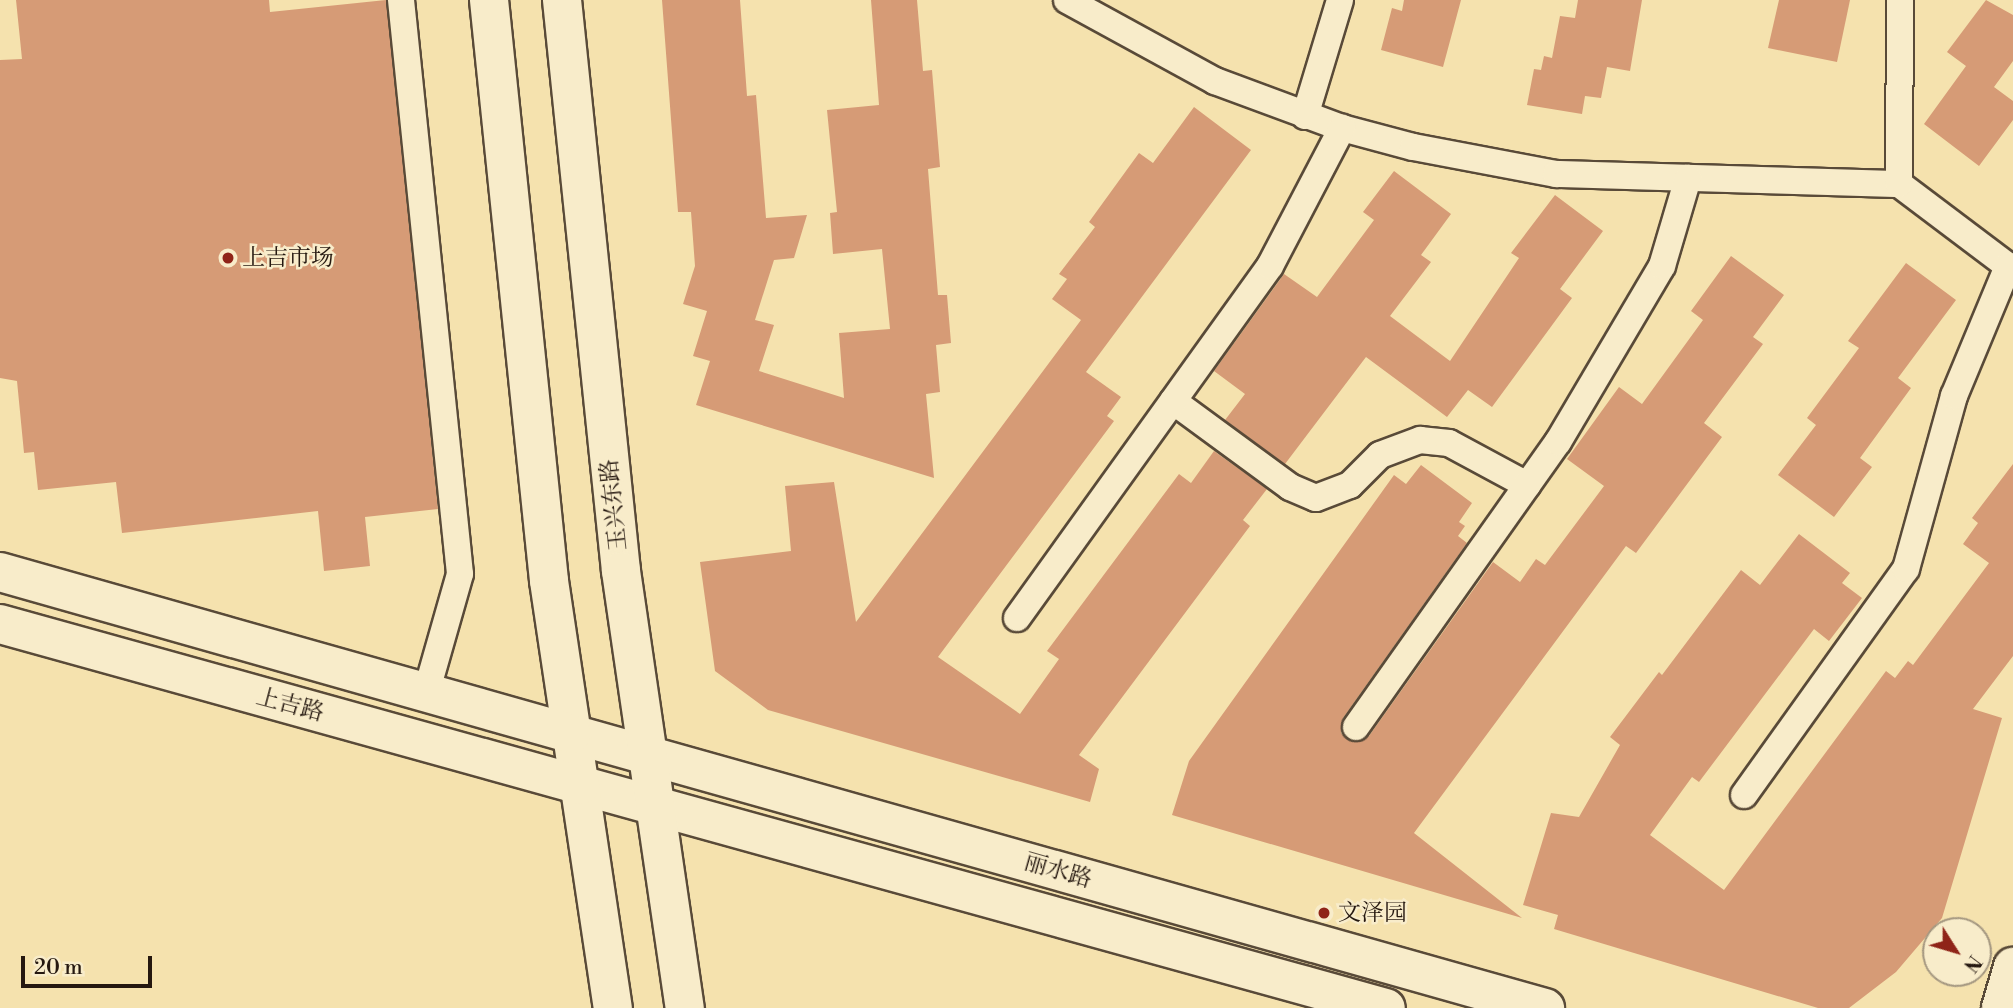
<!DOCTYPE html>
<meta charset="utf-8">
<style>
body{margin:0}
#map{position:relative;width:2013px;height:1008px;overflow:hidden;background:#f5e2ae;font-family:"Libre Bodoni","Noto Serif SC",serif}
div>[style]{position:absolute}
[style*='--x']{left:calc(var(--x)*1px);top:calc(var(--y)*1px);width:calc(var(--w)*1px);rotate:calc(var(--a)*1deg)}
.building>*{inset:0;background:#d69b76}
.roads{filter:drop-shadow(2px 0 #594a38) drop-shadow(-2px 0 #594a38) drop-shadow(0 2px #594a38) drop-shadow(0 -2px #594a38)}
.service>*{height:26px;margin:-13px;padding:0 13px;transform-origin:13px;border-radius:13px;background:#f8ecca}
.tertiary>*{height:38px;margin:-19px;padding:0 19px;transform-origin:19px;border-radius:19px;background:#f8ecca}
.secondary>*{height:38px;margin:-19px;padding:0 19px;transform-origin:19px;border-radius:19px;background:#f8ecca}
.dots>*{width:19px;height:19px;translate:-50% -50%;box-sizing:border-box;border:4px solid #f8ecca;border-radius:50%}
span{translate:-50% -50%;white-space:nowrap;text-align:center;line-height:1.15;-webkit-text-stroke:5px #f8ecca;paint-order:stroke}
.poi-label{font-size:23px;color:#251810}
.left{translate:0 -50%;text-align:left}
.street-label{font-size:23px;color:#251810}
.north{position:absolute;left:1922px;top:917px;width:70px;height:70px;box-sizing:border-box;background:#f8ecca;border:2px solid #a49780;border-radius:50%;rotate:127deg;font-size:19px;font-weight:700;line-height:28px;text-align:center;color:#251810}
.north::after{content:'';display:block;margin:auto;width:24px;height:32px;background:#8f2418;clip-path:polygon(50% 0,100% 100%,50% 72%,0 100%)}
.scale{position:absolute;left:21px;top:956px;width:131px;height:32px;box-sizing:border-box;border:4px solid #251810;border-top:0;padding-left:9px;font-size:21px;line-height:24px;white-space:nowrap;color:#251810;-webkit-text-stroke:5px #f8ecca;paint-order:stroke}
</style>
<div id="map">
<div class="building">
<div style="clip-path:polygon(16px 0,269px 0,270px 12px,386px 0,438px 509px,365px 517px,370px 566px,324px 571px,318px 511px,122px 533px,116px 482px,38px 490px,34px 452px,24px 453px,17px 381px,0 378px,0 60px,22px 59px)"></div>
<div style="clip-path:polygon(662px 0,740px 0,747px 96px,756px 95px,766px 218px,807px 215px,794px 258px,774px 260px,755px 320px,774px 325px,759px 371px,844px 398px,839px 333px,890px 329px,882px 249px,833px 254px,830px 213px,837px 212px,827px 110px,879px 105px,871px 0,917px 0,923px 71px,932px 70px,940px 167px,928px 169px,938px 295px,947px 295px,951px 343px,936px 345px,940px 392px,926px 394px,934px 478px,696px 405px,710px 361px,693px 356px,707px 311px,683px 304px,695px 266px,691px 212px,678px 212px)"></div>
<div style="clip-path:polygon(1404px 0,1461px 0,1443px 67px,1381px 50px,1392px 8px,1402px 11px)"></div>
<div style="clip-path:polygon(1578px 0,1642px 0,1630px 71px,1607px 67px,1601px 98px,1585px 96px,1582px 114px,1527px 105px,1534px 69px,1541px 70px,1544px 56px,1552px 58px,1560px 16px,1575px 18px)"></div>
<div style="clip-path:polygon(1779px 0,1850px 0,1837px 62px,1768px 48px)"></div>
<div style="clip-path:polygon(1986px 0,2013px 15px,2013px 61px,1994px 87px,2013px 101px,2013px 120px,1979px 166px,1924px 124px,1966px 66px,1947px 52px)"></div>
<div style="clip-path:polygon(1194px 107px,1251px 150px,1086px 372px,1121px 397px,1107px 416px,1114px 421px,938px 657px,1020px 714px,1059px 659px,1047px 651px,1179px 474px,1191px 483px,1214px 451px,1267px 489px,1243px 520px,1250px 526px,1079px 755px,1099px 769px,1090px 802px,768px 710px,715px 671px,700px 562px,791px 551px,785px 486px,834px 482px,856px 622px,1081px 320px,1052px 299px,1067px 279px,1059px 274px,1095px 227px,1089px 222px,1139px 153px,1153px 163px)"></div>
<div style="clip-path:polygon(1394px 171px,1451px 214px,1421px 255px,1431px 262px,1390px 316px,1450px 361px,1519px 258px,1511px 253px,1555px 195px,1603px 231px,1560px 289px,1572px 298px,1492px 407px,1468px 390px,1447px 417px,1366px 357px,1285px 464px,1225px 420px,1245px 394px,1214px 371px,1284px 274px,1317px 297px,1374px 220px,1363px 212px)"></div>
<div style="clip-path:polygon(1731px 256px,1784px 295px,1753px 337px,1763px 344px,1704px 423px,1722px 437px,1636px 553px,1626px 546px,1414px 833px,1522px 918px,1172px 815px,1189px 761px,1394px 475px,1406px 484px,1421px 465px,1472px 503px,1459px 522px,1465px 526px,1458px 536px,1467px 543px,1343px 718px,1341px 733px,1348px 740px,1369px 736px,1493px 562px,1520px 582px,1536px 559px,1545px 565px,1604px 486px,1567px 459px,1619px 387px,1642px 404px,1703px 320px,1691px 311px)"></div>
<div style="clip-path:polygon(1906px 263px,1956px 300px,1898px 378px,1911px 388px,1860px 458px,1872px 467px,1834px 517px,1778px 475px,1816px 425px,1807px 418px,1859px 348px,1848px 341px)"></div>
<div style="clip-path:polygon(2013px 464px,2013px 656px,1973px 709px,2002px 718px,1942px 918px,1896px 972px,1849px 1008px,1818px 1008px,1554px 929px,1558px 915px,1523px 905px,1551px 813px,1579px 817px,1620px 745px,1610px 737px,1659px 672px,1662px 675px,1741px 570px,1760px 585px,1799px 534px,1850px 573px,1842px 583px,1862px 598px,1829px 641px,1814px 629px,1699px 782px,1692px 777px,1650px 835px,1724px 890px,1886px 671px,1895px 678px,1908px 661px,1913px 665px,1989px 563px,1963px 544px,1978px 523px,1972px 518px)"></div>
</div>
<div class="roads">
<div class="service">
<div style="--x:401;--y:0;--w:577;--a:84.13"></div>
<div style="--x:460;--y:574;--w:124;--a:105.9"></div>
<div style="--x:1067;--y:0;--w:169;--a:28.7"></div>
<div style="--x:1215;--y:81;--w:135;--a:20.3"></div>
<div style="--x:1342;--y:128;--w:73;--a:15"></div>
<div style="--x:1413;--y:147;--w:146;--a:10.7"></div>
<div style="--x:1556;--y:174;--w:343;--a:1.7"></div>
<div style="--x:1899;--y:184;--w:143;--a:37"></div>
<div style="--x:1305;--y:116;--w:121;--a:-73.2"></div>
<div style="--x:1899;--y:184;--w:184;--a:-89.7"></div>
<div style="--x:1173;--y:401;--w:145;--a:36.3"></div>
<div style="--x:1290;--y:487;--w:28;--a:23"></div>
<div style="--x:1316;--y:498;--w:36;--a:-21"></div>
<div style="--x:1350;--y:485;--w:42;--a:-45"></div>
<div style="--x:1380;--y:455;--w:43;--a:-20.6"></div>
<div style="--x:1420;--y:440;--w:29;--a:6"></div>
<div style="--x:1449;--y:443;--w:89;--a:28.3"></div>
<div style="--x:1017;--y:618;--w:433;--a:-54.3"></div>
<div style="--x:1270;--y:266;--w:156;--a:-62.4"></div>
<div style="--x:1356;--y:727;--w:349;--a:-54.7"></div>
<div style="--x:1558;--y:442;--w:204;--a:-59.4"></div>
<div style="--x:1662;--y:266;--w:92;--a:-73.5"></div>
<div style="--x:1744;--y:795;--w:278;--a:-54.4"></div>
<div style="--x:1906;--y:569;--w:180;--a:-74.5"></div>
<div style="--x:1954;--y:396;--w:141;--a:-67.4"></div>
</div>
<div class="tertiary">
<div style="--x:572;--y:734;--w:1011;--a:15.73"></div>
<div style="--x:580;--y:785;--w:836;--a:15.47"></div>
<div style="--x:2001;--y:1008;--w:43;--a:-73.7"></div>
</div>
<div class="secondary">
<div style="--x:489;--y:0;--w:584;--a:84.1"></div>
<div style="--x:549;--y:581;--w:432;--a:81.5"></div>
<div style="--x:562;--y:0;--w:574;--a:84.1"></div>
<div style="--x:621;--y:571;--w:442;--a:81.7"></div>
<div style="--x:0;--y:572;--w:594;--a:15.81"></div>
<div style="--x:0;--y:624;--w:602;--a:15.51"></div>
</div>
</div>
<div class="dots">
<div style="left:228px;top:258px;background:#8f2418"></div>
<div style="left:1324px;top:913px;background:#8f2418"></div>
</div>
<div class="poi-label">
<span class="left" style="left:242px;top:258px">上吉市场</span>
<span class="left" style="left:1338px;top:913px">文泽园</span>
</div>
<div class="street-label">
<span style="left:614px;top:505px;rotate:-96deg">玉兴东路</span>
<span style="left:290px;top:705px;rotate:15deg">上吉路</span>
<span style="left:1058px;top:871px;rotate:16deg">丽水路</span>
</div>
<div class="north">N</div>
<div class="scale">20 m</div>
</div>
